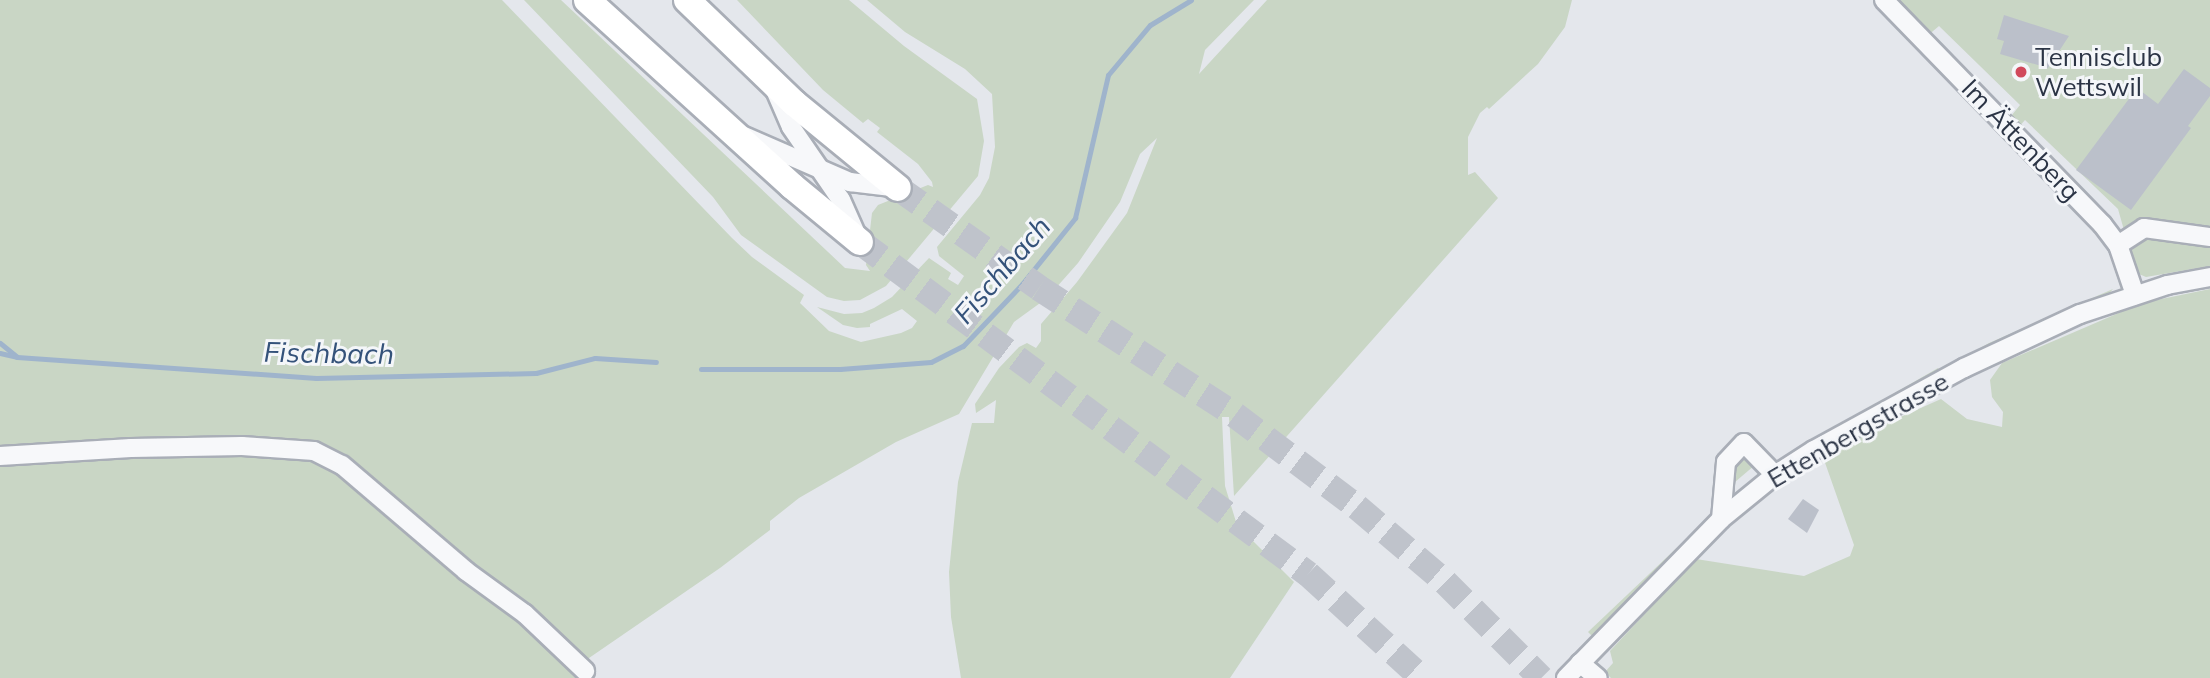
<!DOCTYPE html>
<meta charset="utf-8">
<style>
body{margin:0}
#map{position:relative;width:2210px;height:678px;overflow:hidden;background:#e4e7ec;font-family:Mulish,sans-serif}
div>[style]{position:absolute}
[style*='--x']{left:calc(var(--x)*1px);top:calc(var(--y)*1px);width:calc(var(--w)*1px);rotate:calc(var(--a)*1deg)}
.green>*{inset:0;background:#c9d6c5}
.stream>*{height:5px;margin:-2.5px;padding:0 2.5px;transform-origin:2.5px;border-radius:2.5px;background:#9fb4cc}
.building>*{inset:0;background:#bbc0ca}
.highway-tunnel>*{height:26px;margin-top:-13px;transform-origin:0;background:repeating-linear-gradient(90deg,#bfc3cb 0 26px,transparent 0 39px)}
.roads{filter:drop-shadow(2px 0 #a9aeb7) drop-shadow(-2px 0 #a9aeb7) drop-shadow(0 2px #a9aeb7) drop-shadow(0 -2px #a9aeb7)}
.minor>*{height:18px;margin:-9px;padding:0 9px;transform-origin:9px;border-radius:9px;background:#f7f8fa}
.highway>*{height:26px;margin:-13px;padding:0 13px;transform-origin:13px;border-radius:13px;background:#fff}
.dots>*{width:19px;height:19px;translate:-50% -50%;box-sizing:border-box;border:4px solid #f4f6f9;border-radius:50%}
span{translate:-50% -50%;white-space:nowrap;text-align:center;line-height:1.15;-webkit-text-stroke:6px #f4f6f9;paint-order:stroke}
.poi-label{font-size:26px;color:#2b3445}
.left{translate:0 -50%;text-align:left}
.street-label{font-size:26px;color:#2b3445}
.water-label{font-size:28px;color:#34527a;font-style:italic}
</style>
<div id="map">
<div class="green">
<div style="clip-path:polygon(0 0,502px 0,732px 238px,752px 257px,804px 295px,800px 303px,829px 331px,861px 342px,901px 333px,912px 328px,917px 321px,902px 309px,870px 324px,870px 327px,857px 328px,843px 325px,817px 307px,844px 314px,862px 313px,874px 308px,892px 297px,929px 258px,951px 273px,948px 279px,958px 285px,964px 276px,939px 256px,937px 247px,980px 195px,989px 178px,995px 147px,992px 94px,965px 69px,905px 32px,867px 0,1254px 0,1205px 50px,1199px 74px,1267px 0,1572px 0,1565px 27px,1538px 64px,1489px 109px,1487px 107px,1480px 113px,1468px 137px,1468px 175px,1475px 172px,1498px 198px,1234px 496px,1229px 417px,1222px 417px,1225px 486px,1237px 525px,1294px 582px,1230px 678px,961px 678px,951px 617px,949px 572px,958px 482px,972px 423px,994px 423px,996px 400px,976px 413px,975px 404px,999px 368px,1019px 347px,1027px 343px,1036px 348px,1041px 341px,1041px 324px,1077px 282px,1127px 213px,1157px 138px,1140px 154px,1120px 202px,1078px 263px,1047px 298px,1014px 322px,959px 414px,896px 442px,799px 498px,770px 521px,770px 530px,720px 568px,589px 658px,585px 678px,0 678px)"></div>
<div style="clip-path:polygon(524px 0,561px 0,845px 268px,870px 271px,866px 265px,872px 213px,878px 205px,928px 185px,933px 187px,932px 182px,918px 164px,877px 132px,880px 128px,868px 119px,863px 123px,823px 90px,737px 0,849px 0,904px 46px,977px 99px,984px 141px,978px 176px,886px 286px,860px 300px,844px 301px,827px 297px,741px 235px,713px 197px)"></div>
<div style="clip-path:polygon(1890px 0,2210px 0,2210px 266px,2146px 277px,2139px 274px,2135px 269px,2118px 209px,2025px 120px,2017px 129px,2008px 120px,2020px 105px,1939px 26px,1926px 37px)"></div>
<div style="clip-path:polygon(2113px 289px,2106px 297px,1944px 369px,1989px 343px)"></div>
<div style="clip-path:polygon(2210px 289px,2210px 678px,1611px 678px,1605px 672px,1613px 663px,1610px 651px,1696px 559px,1804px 576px,1850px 556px,1854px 545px,1823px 457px,1869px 431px,1941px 399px,1967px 419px,2002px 427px,2003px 412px,1992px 397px,1990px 380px,2002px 363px,2142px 303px)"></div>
<div style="clip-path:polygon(1938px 368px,1941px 372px,1782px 461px,1777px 461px)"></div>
<div style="clip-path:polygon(1742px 456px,1748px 456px,1755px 465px,1735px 482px,1731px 468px)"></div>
<div style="clip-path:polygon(1705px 521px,1701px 530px,1592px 636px,1588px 632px)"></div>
</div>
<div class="stream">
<div style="--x:0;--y:343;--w:21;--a:39"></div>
<div style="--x:0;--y:353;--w:17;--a:13"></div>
<div style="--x:17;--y:357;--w:300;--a:4"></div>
<div style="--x:316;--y:378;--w:220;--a:-1.3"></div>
<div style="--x:536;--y:373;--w:61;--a:-14.3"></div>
<div style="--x:595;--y:358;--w:61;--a:3.8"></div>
<div style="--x:701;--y:369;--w:139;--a:0"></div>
<div style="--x:840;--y:369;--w:91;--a:-4.4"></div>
<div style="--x:931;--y:362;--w:36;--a:-27"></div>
<div style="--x:963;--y:346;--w:86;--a:-46.4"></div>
<div style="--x:1022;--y:284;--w:85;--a:-51.2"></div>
<div style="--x:1075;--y:218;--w:147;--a:-77"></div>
<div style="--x:1108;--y:75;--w:65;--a:-50"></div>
<div style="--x:1150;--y:25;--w:48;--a:-31.4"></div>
</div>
<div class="building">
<div style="clip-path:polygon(2004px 15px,2069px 36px,2048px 68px,2000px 54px,2004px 41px,1997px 39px)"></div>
<div style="clip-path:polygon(2184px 69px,2210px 88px,2210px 96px,2188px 126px,2191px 128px,2131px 210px,2076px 170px,2137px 88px,2158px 104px)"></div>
<div style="clip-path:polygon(1803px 499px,1819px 510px,1807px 533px,1788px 519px)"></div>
</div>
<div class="highway-tunnel">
<div style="--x:898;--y:188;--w:173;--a:35.3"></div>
<div style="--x:1039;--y:288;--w:234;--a:32.9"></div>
<div style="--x:1235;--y:415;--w:153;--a:37"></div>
<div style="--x:1357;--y:507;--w:116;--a:40.4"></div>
<div style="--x:1445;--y:582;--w:136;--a:45"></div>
<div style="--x:860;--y:242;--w:558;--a:36.54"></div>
<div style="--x:1308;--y:574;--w:154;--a:42.4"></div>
</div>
<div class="roads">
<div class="minor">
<div style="--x:1884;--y:0;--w:313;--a:45.8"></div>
<div style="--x:2102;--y:224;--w:26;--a:53"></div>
<div style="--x:2118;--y:245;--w:53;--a:71.2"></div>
<div style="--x:775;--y:90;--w:40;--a:66.6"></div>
<div style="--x:791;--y:127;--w:88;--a:55.6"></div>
<div style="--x:841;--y:200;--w:39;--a:66"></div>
<div style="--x:744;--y:136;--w:116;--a:23.5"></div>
<div style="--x:850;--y:182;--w:48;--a:7.1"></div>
<div style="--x:2118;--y:245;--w:31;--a:-33"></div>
<div style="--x:2144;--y:228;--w:67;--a:7.8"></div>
<div style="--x:0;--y:456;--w:131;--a:-3.5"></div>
<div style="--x:131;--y:448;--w:111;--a:-1"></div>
<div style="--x:242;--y:446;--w:72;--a:4"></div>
<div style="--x:314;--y:451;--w:31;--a:27"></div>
<div style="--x:342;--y:465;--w:163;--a:40.5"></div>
<div style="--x:466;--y:571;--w:73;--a:36.1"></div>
<div style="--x:525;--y:614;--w:83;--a:43.5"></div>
<div style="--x:1721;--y:519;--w:57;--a:-85"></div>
<div style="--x:1726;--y:462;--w:26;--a:-47"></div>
<div style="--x:1744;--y:443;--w:45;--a:45.9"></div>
<div style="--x:1580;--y:663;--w:23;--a:40"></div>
<div style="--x:1566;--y:678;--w:222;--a:-45.7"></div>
<div style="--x:1721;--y:519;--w:70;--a:-39.2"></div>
<div style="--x:1775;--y:475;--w:46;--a:-32.7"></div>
<div style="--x:1814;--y:450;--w:171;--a:-28.7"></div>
<div style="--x:1964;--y:368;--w:128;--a:-25"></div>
<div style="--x:2080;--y:314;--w:92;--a:-18.4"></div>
<div style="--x:2167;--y:285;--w:44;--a:-10.5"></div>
</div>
<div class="highway">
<div style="--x:587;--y:0;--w:277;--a:42.2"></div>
<div style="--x:792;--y:186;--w:88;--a:39.5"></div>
<div style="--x:687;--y:0;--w:149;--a:43.9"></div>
<div style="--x:794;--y:103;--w:134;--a:39.3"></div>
</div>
</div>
<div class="dots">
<div style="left:2021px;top:72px;background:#d1495b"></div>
</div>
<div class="poi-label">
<span class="left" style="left:2035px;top:72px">Tennisclub<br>Wettswil</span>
</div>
<div class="street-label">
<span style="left:2021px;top:140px;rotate:46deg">Im Ättenberg</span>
<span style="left:1858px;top:430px;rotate:-30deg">Ettenbergstrasse</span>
</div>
<div class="water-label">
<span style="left:1002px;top:270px;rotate:-49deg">Fischbach</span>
<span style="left:329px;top:353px;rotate:1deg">Fischbach</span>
</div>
</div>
